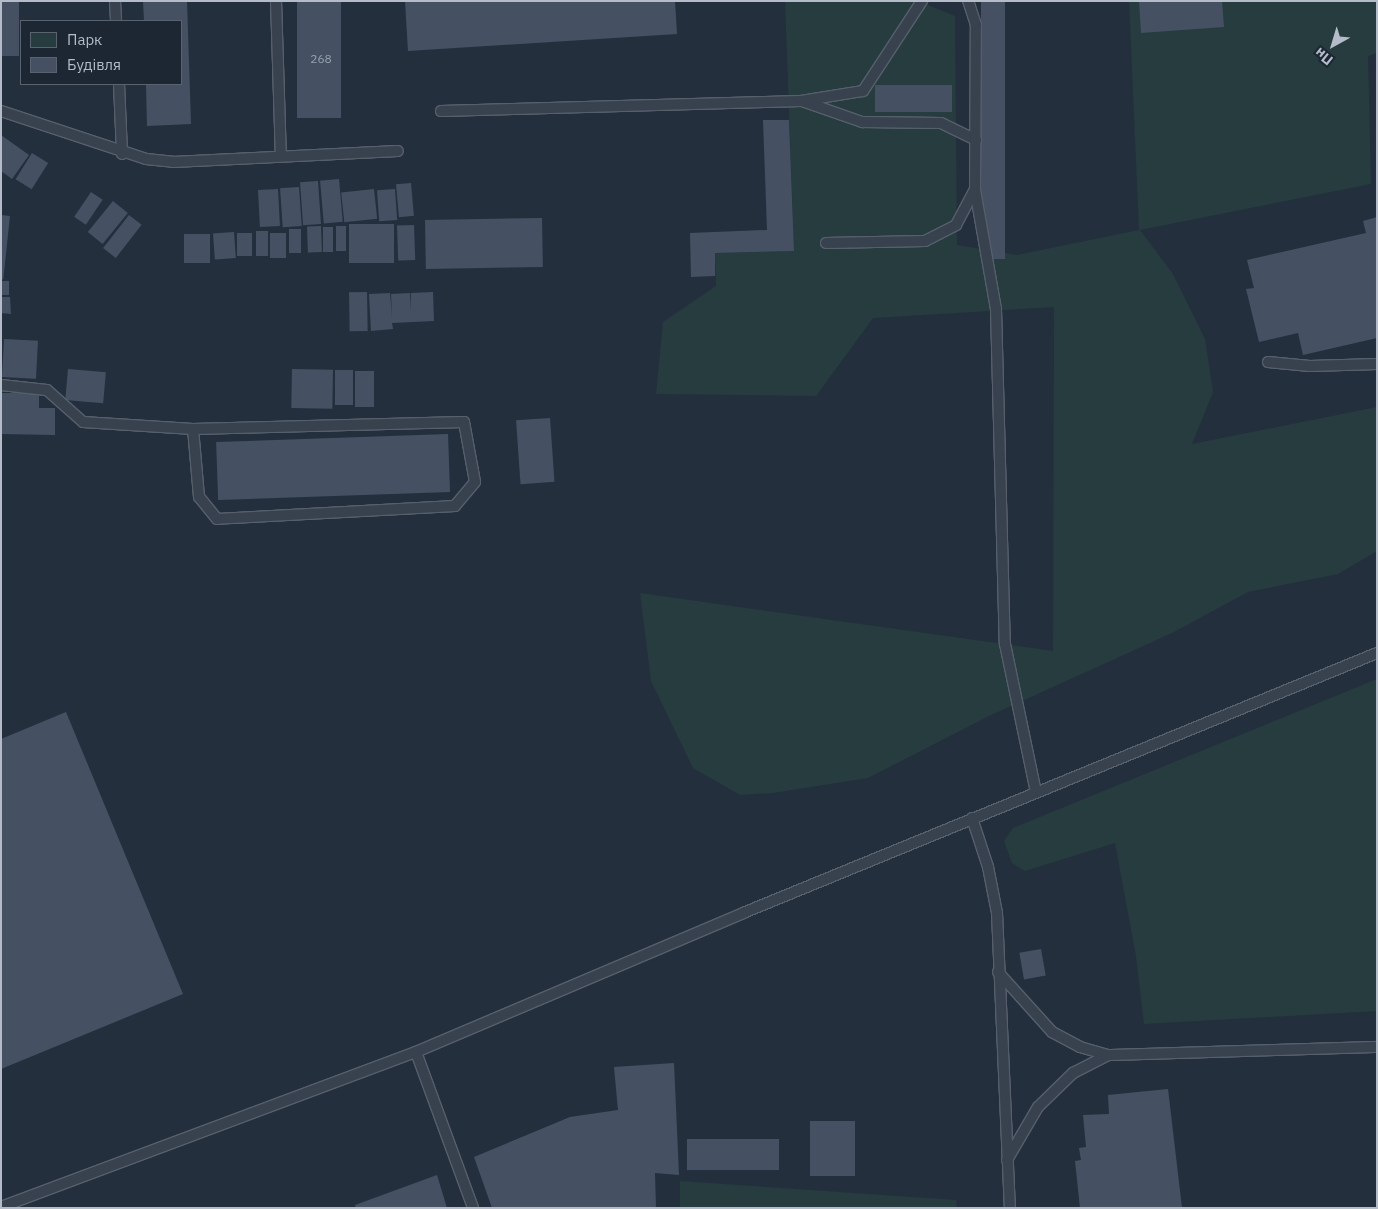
<!DOCTYPE html>
<meta charset="utf-8">
<style>
body{margin:0}
#map{position:relative;width:1378px;height:1209px;overflow:hidden;background:#242f3e;font-family:"IBM Plex Sans",sans-serif}
div>[style]{position:absolute}
[style*='--x']{left:calc(var(--x)*1px);top:calc(var(--y)*1px);width:calc(var(--w)*1px);rotate:calc(var(--a)*1deg)}
.green>*{inset:0;background:#263c3f}
.building>*{inset:0;background:#455162;transform-origin:0 0}
.roads{filter:drop-shadow(1px 0 #565f6c) drop-shadow(-1px 0 #565f6c) drop-shadow(0 1px #565f6c) drop-shadow(0 -1px #565f6c)}
.service>*{height:10px;margin:-5px;padding:0 5px;transform-origin:5px;border-radius:5px;background:#38414e}
span{translate:-50% -50%;white-space:nowrap;text-align:center;line-height:1.15;-webkit-text-stroke:4px #1d2633;paint-order:stroke}
.number-label{font-size:12px;color:#98a1af}
.number-label span{-webkit-text-stroke-width:0}
.frame{position:absolute;inset:0;border:2px solid #b4bcc9;pointer-events:none}
.legend{position:absolute;left:20px;top:20px;width:162px;height:65px;box-sizing:border-box;background:#1d2633;border:1px solid #59626f;margin:0;padding:6px 9px;list-style:none;font-size:15px;color:#b4bcc9}
.legend li{display:flex;align-items:center;gap:10px;height:25px}
.legend b{width:25px;border:1px solid #59626f}
.north{position:absolute;left:1308px;top:20px;width:50px;height:50px;-webkit-text-stroke:4px #1d2633;paint-order:stroke;rotate:219deg;font-size:14px;font-weight:700;line-height:20px;text-align:center;color:#b4bcc9}
.north::after{content:'';display:block;margin:auto;width:18px;height:22px;background:#b4bcc9;clip-path:polygon(50% 0,100% 100%,50% 72%,0 100%)}
</style>
<div id="map">
<div class="green">
<div style="clip-path:polygon(785px 1px,918px 1px,955px 16px,957px 245px,1017px 255px,1139px 230px,1129px 1px,1377px 1px,1377px 53px,1368px 56px,1371px 184px,1140px 230px,1173px 274px,1205px 339px,1213px 392px,1192px 444px,1377px 407px,1377px 551px,1338px 574px,1248px 592px,1172px 633px,989px 716px,868px 778px,773px 793px,740px 795px,693px 768px,651px 681px,640px 593px,1053px 651px,1054px 307px,873px 318px,816px 396px,656px 394px,663px 322px,716px 286px,715px 253px,794px 251px)"></div>
<div style="clip-path:polygon(1377px 679px,1377px 1011px,1144px 1024px,1136px 956px,1115px 843px,1025px 871px,1012px 863px,1004px 841px,1013px 828px)"></div>
<div style="clip-path:polygon(680px 1181px,956px 1200px,957px 1208px,680px 1208px)"></div>
</div>
<div class="building">
<div style="left:1px;top:1px;width:18px;height:55px"></div>
<div style="clip-path:polygon(143px 1px,187px 1px,191px 124px,147px 126px,146px 84px,181px 84px,181px 21px,144px 21px)"></div>
<div style="left:297px;top:1px;width:44px;height:117px"></div>
<div style="clip-path:polygon(405px 1px,675px 1px,677px 34px,408px 51px)"></div>
<div style="left:981px;top:1px;width:24px;height:258px"></div>
<div style="clip-path:polygon(1139px 1px,1222px 1px,1224px 27px,1141px 33px)"></div>
<div style="left:875px;top:85px;width:77px;height:27px"></div>
<div style="clip-path:polygon(763px 120px,789px 120px,794px 251px,715px 253px,715px 276px,691px 277px,690px 233px,767px 230px)"></div>
<div style="clip-path:polygon(1px 135px,29px 155px,12px 179px,1px 171px)"></div>
<div style="left:32px;top:153px;width:19px;height:31px;rotate:32deg"></div>
<div style="left:339px;top:179px;width:43px;height:19px;rotate:85deg"></div>
<div style="left:318px;top:181px;width:43px;height:18px;rotate:86deg"></div>
<div style="left:411px;top:183px;width:33px;height:15px;rotate:85deg"></div>
<div style="left:299px;top:187px;width:39px;height:19px;rotate:86deg"></div>
<div style="left:278px;top:189px;width:37px;height:20px;rotate:87deg"></div>
<div style="left:374px;top:189px;width:30px;height:33px;rotate:84deg"></div>
<div style="left:395px;top:189px;width:31px;height:18px;rotate:86deg"></div>
<div style="left:91px;top:192px;width:14px;height:30px;rotate:34deg"></div>
<div style="left:113px;top:201px;width:19px;height:40px;rotate:39deg"></div>
<div style="left:1px;top:215px;width:9px;height:64px;rotate:6deg"></div>
<div style="left:129px;top:215px;width:16px;height:42px;rotate:38deg"></div>
<div style="clip-path:polygon(1377px 217px,1377px 338px,1303px 355px,1298px 333px,1259px 342px,1246px 289px,1254px 288px,1247px 260px,1366px 233px,1363px 221px)"></div>
<div style="left:542px;top:218px;width:49px;height:117px;rotate:89deg"></div>
<div style="left:349px;top:224px;width:45px;height:39px"></div>
<div style="left:414px;top:225px;width:35px;height:17px;rotate:88deg"></div>
<div style="left:321px;top:226px;width:26px;height:14px;rotate:88deg"></div>
<div style="left:336px;top:226px;width:10px;height:25px"></div>
<div style="left:333px;top:227px;width:25px;height:10px;rotate:90deg"></div>
<div style="left:289px;top:229px;width:12px;height:24px"></div>
<div style="left:256px;top:231px;width:12px;height:25px"></div>
<div style="left:234px;top:232px;width:26px;height:21px;rotate:86deg"></div>
<div style="left:237px;top:233px;width:15px;height:23px"></div>
<div style="left:270px;top:233px;width:16px;height:25px"></div>
<div style="left:184px;top:234px;width:26px;height:29px"></div>
<div style="left:1px;top:281px;width:8px;height:14px"></div>
<div style="left:367px;top:292px;width:39px;height:18px;rotate:89deg"></div>
<div style="clip-path:polygon(433px 292px,434px 321px,392px 323px,393px 329px,371px 331px,369px 294px,390px 293px,392px 317px,391px 294px,410px 293px,411px 311px,411px 293px)"></div>
<div style="clip-path:polygon(1px 297px,10px 297px,11px 314px,1px 313px)"></div>
<div style="left:4px;top:339px;width:34px;height:38px;rotate:3deg"></div>
<div style="left:68px;top:369px;width:38px;height:31px;rotate:5deg"></div>
<div style="left:292px;top:369px;width:41px;height:39px;rotate:1deg"></div>
<div style="left:335px;top:370px;width:18px;height:35px"></div>
<div style="left:355px;top:371px;width:19px;height:36px"></div>
<div style="clip-path:polygon(1px 393px,39px 393px,39px 408px,55px 408px,55px 435px,1px 434px)"></div>
<div style="left:550px;top:418px;width:64px;height:34px;rotate:86deg"></div>
<div style="left:448px;top:434px;width:58px;height:232px;rotate:88deg"></div>
<div style="clip-path:polygon(66px 712px,183px 994px,1px 1069px,1px 739px)"></div>
<div style="left:1041px;top:949px;width:27px;height:22px;rotate:80deg"></div>
<div style="clip-path:polygon(674px 1063px,679px 1175px,655px 1173px,656px 1208px,492px 1208px,474px 1157px,570px 1117px,618px 1110px,614px 1067px)"></div>
<div style="clip-path:polygon(1168px 1089px,1182px 1208px,1080px 1208px,1075px 1161px,1081px 1160px,1079px 1148px,1086px 1147px,1083px 1115px,1109px 1114px,1108px 1095px)"></div>
<div style="left:810px;top:1121px;width:45px;height:55px"></div>
<div style="left:687px;top:1139px;width:92px;height:31px"></div>
<div style="clip-path:polygon(437px 1175px,447px 1208px,356px 1208px,355px 1205px)"></div>
</div>
<div class="roads">
<div class="service">
<div style="--x:115;--y:1;--w:20;--a:87"></div>
<div style="--x:276;--y:1;--w:155;--a:88.2"></div>
<div style="--x:119;--y:84;--w:70;--a:87.5"></div>
<div style="--x:802;--y:101;--w:64;--a:19.3"></div>
<div style="--x:862;--y:122;--w:79;--a:0.7"></div>
<div style="--x:941;--y:123;--w:39;--a:26"></div>
<div style="--x:1;--y:111;--w:153;--a:18.3"></div>
<div style="--x:146;--y:159;--w:27;--a:6"></div>
<div style="--x:173;--y:162;--w:225;--a:-2.8"></div>
<div style="--x:441;--y:111;--w:360;--a:-1.6"></div>
<div style="--x:801;--y:101;--w:63;--a:-9.2"></div>
<div style="--x:863;--y:91;--w:108;--a:-56.8"></div>
<div style="--x:975;--y:190;--w:121;--a:80"></div>
<div style="--x:996;--y:309;--w:335;--a:88.5"></div>
<div style="--x:1005;--y:644;--w:151;--a:78.2"></div>
<div style="--x:826;--y:243;--w:99;--a:-1.2"></div>
<div style="--x:925;--y:241;--w:35;--a:-27"></div>
<div style="--x:956;--y:225;--w:40;--a:-62"></div>
<div style="--x:975;--y:190;--w:165;--a:-89.7"></div>
<div style="--x:976;--y:25;--w:25;--a:-108"></div>
<div style="--x:1268;--y:362;--w:42;--a:5.4"></div>
<div style="--x:1310;--y:366;--w:67;--a:-1.7"></div>
<div style="--x:1;--y:385;--w:46;--a:6.2"></div>
<div style="--x:47;--y:390;--w:48;--a:41.6"></div>
<div style="--x:83;--y:422;--w:110;--a:3.6"></div>
<div style="--x:193;--y:429;--w:271;--a:-1.5"></div>
<div style="--x:464;--y:422;--w:61;--a:79.6"></div>
<div style="--x:475;--y:482;--w:31;--a:130"></div>
<div style="--x:455;--y:506;--w:238;--a:176.9"></div>
<div style="--x:217;--y:519;--w:28;--a:-129"></div>
<div style="--x:199;--y:497;--w:68;--a:-95"></div>
<div style="--x:972;--y:818;--w:52;--a:71.9"></div>
<div style="--x:988;--y:867;--w:47;--a:78.9"></div>
<div style="--x:997;--y:913;--w:295;--a:87.5"></div>
<div style="--x:998;--y:972;--w:81;--a:48"></div>
<div style="--x:1052;--y:1032;--w:32;--a:28"></div>
<div style="--x:1080;--y:1047;--w:29;--a:16"></div>
<div style="--x:416;--y:1052;--w:166;--a:69.9"></div>
<div style="--x:1007;--y:1160;--w:61;--a:-59.7"></div>
<div style="--x:1038;--y:1107;--w:49;--a:-44.2"></div>
<div style="--x:1073;--y:1073;--w:39;--a:-27"></div>
<div style="--x:1108;--y:1055;--w:269;--a:-1.7"></div>
<div style="--x:1;--y:1207;--w:443;--a:-20.5"></div>
<div style="--x:416;--y:1052;--w:355;--a:-23"></div>
<div style="--x:743;--y:913;--w:685;--a:-22.3"></div>
</div>
</div>
<div class="number-label">
<span style="left:321px;top:59px">268</span>
</div>
<div class="frame"></div>
<ul class="legend">
<li><b style="height:14px;background:#263c3f"></b>Парк</li>
<li><b style="height:14px;background:#455162"></b>Будівля</li>
</ul>
<div class="north">Пн</div>
</div>
